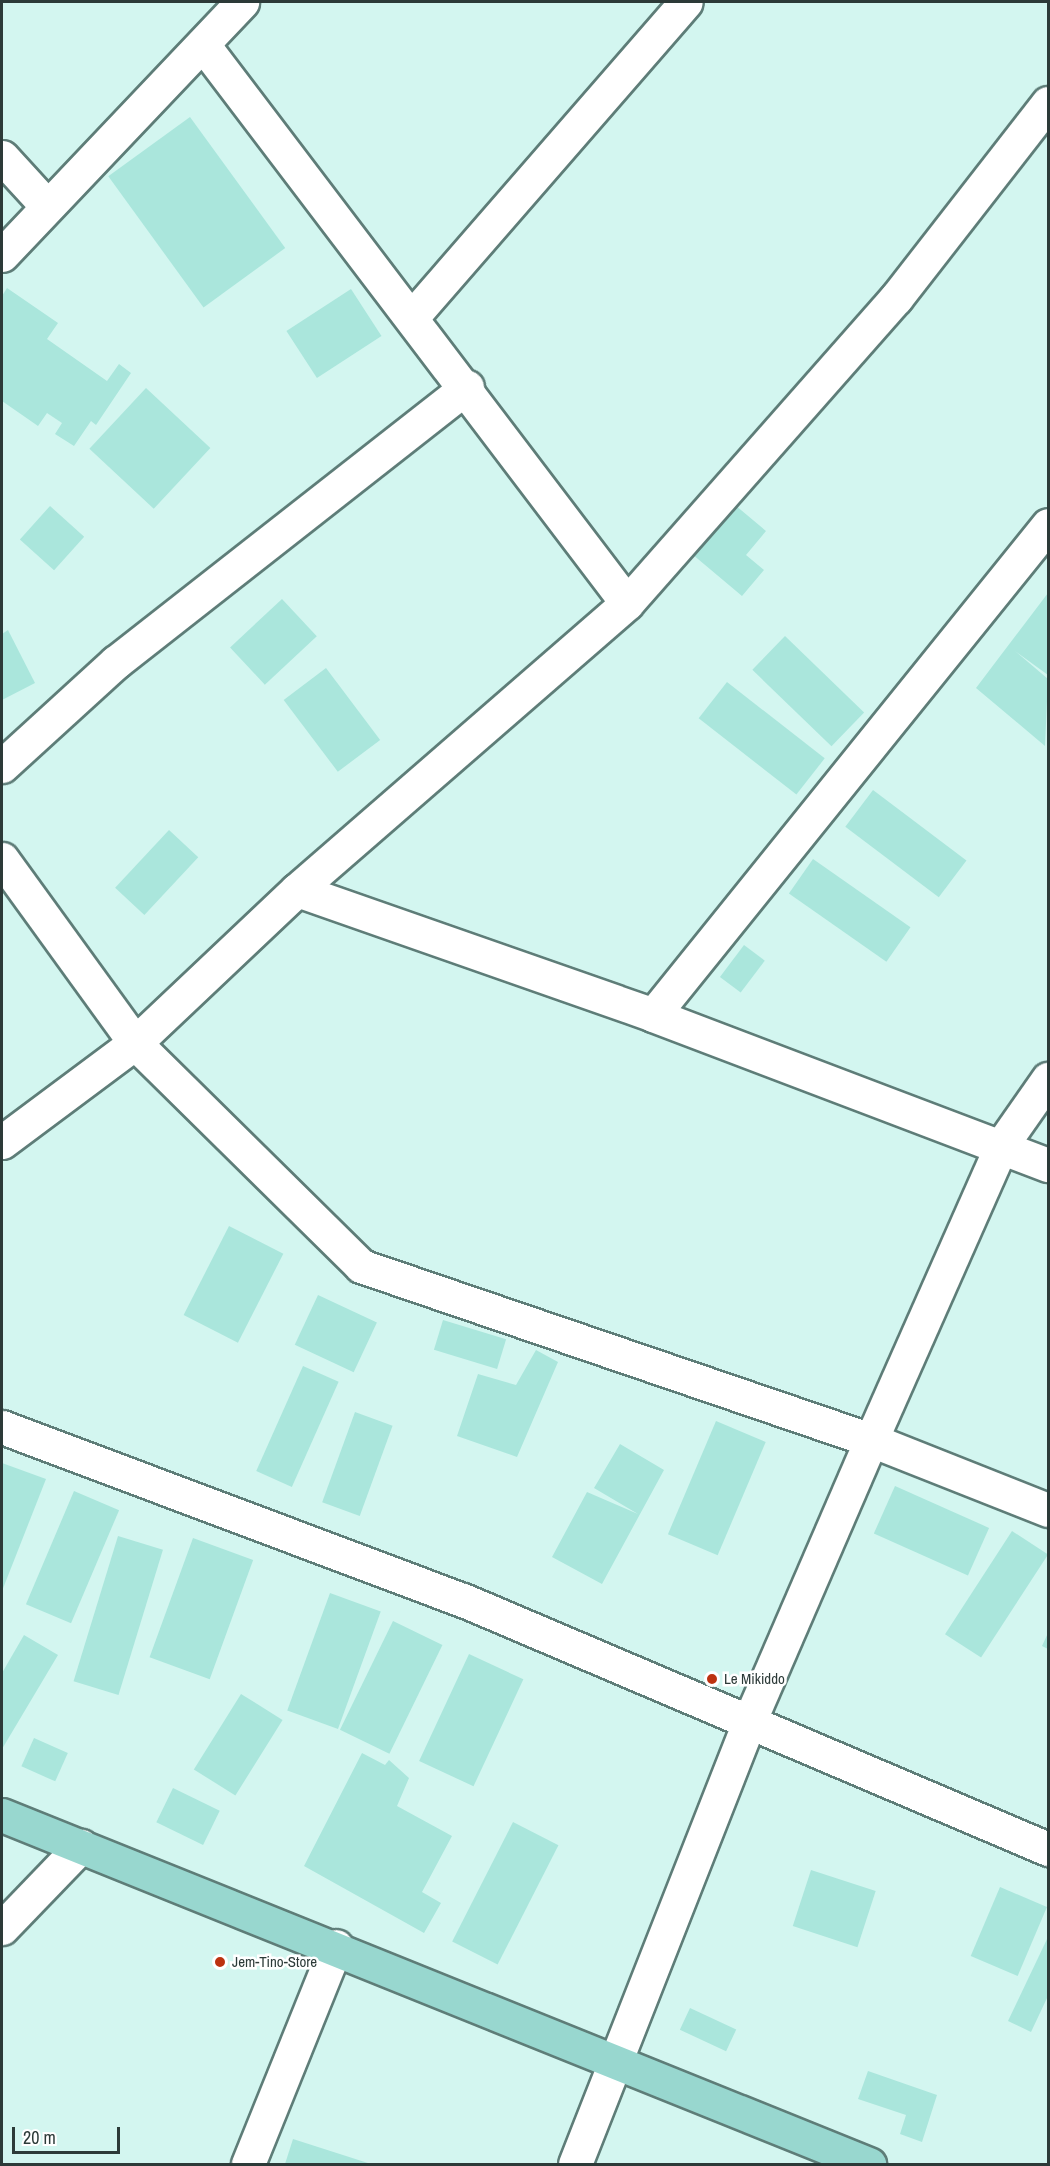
<!DOCTYPE html>
<style>
body{margin:0}
#map{position:relative;width:1050px;height:2166px;overflow:hidden;background:#d3f6f0;font-family:"Archivo Narrow",sans-serif}
div>[style]{position:absolute}
[style*='--x']{left:calc(var(--x)*1px);top:calc(var(--y)*1px);width:calc(var(--w)*1px);rotate:calc(var(--a)*1deg)}
.building>*{inset:0;background:#aae6dc;transform-origin:0 0}
.roads{filter:drop-shadow(2px 0 #5e7d78) drop-shadow(-2px 0 #5e7d78) drop-shadow(0 2px #5e7d78) drop-shadow(0 -2px #5e7d78)}
.minor>*{height:33px;margin:-16.5px;padding:0 16.5px;transform-origin:16.5px;border-radius:16.5px;background:#fff}
.major>*{height:33px;margin:-16.5px;padding:0 16.5px;transform-origin:16.5px;border-radius:16.5px;background:#98d7cf}
.dots>*{width:16px;height:16px;translate:-50% -50%;box-sizing:border-box;border:3px solid #fff;border-radius:50%}
span{translate:-50% -50%;white-space:nowrap;text-align:center;line-height:1.15;-webkit-text-stroke:5px #fff;paint-order:stroke}
.poi-label{font-size:15px;color:#2c3a38}
.left{translate:0 -50%;text-align:left}
.frame{position:absolute;inset:0;border:3px solid #2c3a38;pointer-events:none}
.scale{position:absolute;left:12px;top:2127px;width:108px;height:27px;box-sizing:border-box;border:3px solid #2c3a38;border-top:0;padding-left:8px;font-size:18px;line-height:21px;white-space:nowrap;color:#2c3a38;-webkit-text-stroke:4px #fff;paint-order:stroke}
</style>
<div id="map">
<div class="building">
<div style="left:190px;top:117px;width:162px;height:101px;rotate:54deg"></div>
<div style="clip-path:polygon(7px 288px,58px 323px,47px 339px,107px 381px,119px 364px,131px 373px,96px 425px,91px 421px,74px 446px,55px 434px,62px 423px,47px 413px,38px 426px,2px 401px,2px 296px)"></div>
<div style="left:351px;top:289px;width:56px;height:77px;rotate:57deg"></div>
<div style="left:146px;top:388px;width:88px;height:83px;rotate:43deg"></div>
<div style="clip-path:polygon(735px 505px,766px 531px,746px 555px,764px 570px,742px 596px,692px 554px)"></div>
<div style="left:50px;top:506px;width:46px;height:45px;rotate:42deg"></div>
<div style="clip-path:polygon(1048px 593px,1048px 675px,1015px 651px,1048px 679px,1045px 746px,976px 688px)"></div>
<div style="left:282px;top:599px;width:51px;height:71px;rotate:47deg"></div>
<div style="clip-path:polygon(8px 630px,35px 683px,2px 700px,2px 634px)"></div>
<div style="left:785px;top:636px;width:110px;height:47px;rotate:44deg"></div>
<div style="left:326px;top:668px;width:90px;height:53px;rotate:53deg"></div>
<div style="left:727px;top:682px;width:124px;height:46px;rotate:38deg"></div>
<div style="left:873px;top:790px;width:117px;height:46px;rotate:37deg"></div>
<div style="left:169px;top:830px;width:40px;height:79px;rotate:43deg"></div>
<div style="left:813px;top:859px;width:119px;height:42px;rotate:35deg"></div>
<div style="left:744px;top:945px;width:26px;height:40px;rotate:37deg"></div>
<div style="left:229px;top:1226px;width:61px;height:100px;rotate:27deg"></div>
<div style="left:318px;top:1295px;width:65px;height:55px;rotate:25deg"></div>
<div style="left:443px;top:1320px;width:66px;height:31px;rotate:17deg"></div>
<div style="clip-path:polygon(536px 1350px,558px 1362px,517px 1457px,457px 1436px,478px 1374px,516px 1385px)"></div>
<div style="left:303px;top:1366px;width:39px;height:115px;rotate:24deg"></div>
<div style="left:355px;top:1412px;width:40px;height:96px;rotate:20deg"></div>
<div style="left:716px;top:1421px;width:54px;height:123px;rotate:23deg"></div>
<div style="clip-path:polygon(620px 1444px,664px 1470px,602px 1584px,552px 1557px,587px 1492px,638px 1514px,594px 1488px)"></div>
<div style="clip-path:polygon(2px 1463px,46px 1479px,2px 1591px)"></div>
<div style="left:895px;top:1486px;width:103px;height:52px;rotate:24deg"></div>
<div style="left:74px;top:1491px;width:49px;height:123px;rotate:23deg"></div>
<div style="left:1012px;top:1531px;width:43px;height:123px;rotate:33deg"></div>
<div style="left:118px;top:1536px;width:47px;height:152px;rotate:17deg"></div>
<div style="left:193px;top:1538px;width:64px;height:127px;rotate:20deg"></div>
<div style="left:330px;top:1593px;width:54px;height:125px;rotate:20deg"></div>
<div style="left:393px;top:1621px;width:55px;height:121px;rotate:26deg"></div>
<div style="clip-path:polygon(1048px 1633px,1048px 1649px,1042px 1646px)"></div>
<div style="clip-path:polygon(24px 1635px,58px 1655px,2px 1749px,2px 1673px)"></div>
<div style="left:469px;top:1654px;width:60px;height:118px;rotate:25deg"></div>
<div style="left:241px;top:1694px;width:49px;height:89px;rotate:32deg"></div>
<div style="left:34px;top:1738px;width:37px;height:31px;rotate:24deg"></div>
<div style="clip-path:polygon(362px 1753px,385px 1765px,389px 1760px,409px 1778px,397px 1806px,452px 1836px,422px 1892px,441px 1903px,424px 1933px,304px 1866px)"></div>
<div style="left:173px;top:1788px;width:52px;height:38px;rotate:26deg"></div>
<div style="left:513px;top:1822px;width:51px;height:134px;rotate:27deg"></div>
<div style="left:811px;top:1870px;width:68px;height:59px;rotate:18deg"></div>
<div style="left:1000px;top:1887px;width:51px;height:75px;rotate:23deg"></div>
<div style="clip-path:polygon(1048px 1937px,1048px 1996px,1031px 2032px,1008px 2021px)"></div>
<div style="left:690px;top:2008px;width:51px;height:24px;rotate:25deg"></div>
<div style="clip-path:polygon(868px 2071px,937px 2095px,922px 2142px,900px 2134px,906px 2115px,858px 2099px)"></div>
<div style="clip-path:polygon(293px 2139px,371px 2164px,285px 2164px)"></div>
</div>
<div class="roads">
<div class="minor">
<div style="--x:204;--y:46;--w:699;--a:52.79"></div>
<div style="--x:2;--y:157;--w:65;--a:47.5"></div>
<div style="--x:2;--y:255;--w:349;--a:-46.5"></div>
<div style="--x:412;--y:317;--w:417;--a:-49"></div>
<div style="--x:2;--y:766;--w:154;--a:-42.4"></div>
<div style="--x:116;--y:662;--w:446;--a:-38.1"></div>
<div style="--x:2;--y:859;--w:227;--a:54.1"></div>
<div style="--x:135;--y:1043;--w:317;--a:44.6"></div>
<div style="--x:361;--y:1266;--w:539;--a:18.84"></div>
<div style="--x:871;--y:1440;--w:190;--a:21.6"></div>
<div style="--x:297;--y:890;--w:377;--a:19.3"></div>
<div style="--x:653;--y:1015;--w:423;--a:20.8"></div>
<div style="--x:653;--y:1015;--w:629;--a:-51.13"></div>
<div style="--x:2;--y:1142;--w:166;--a:-36.7"></div>
<div style="--x:135;--y:1043;--w:223;--a:-43.4"></div>
<div style="--x:297;--y:890;--w:437;--a:-41"></div>
<div style="--x:627;--y:603;--w:407;--a:-48.6"></div>
<div style="--x:896;--y:298;--w:247;--a:-52.1"></div>
<div style="--x:2;--y:1427;--w:492;--a:20.6"></div>
<div style="--x:463;--y:1600;--w:636;--a:23.06"></div>
<div style="--x:2;--y:1928;--w:114;--a:-46.1"></div>
<div style="--x:248;--y:2164;--w:235;--a:-68"></div>
<div style="--x:575;--y:2164;--w:475;--a:-68.5"></div>
<div style="--x:749;--y:1722;--w:307;--a:-66.6"></div>
<div style="--x:871;--y:1440;--w:321;--a:-66.1"></div>
<div style="--x:1001;--y:1146;--w:82;--a:-55"></div>
</div>
<div class="major">
<div style="--x:2;--y:1815;--w:935;--a:21.93"></div>
</div>
</div>
<div class="dots">
<div style="left:712px;top:1679px;background:#bc3210"></div>
<div style="left:220px;top:1962px;background:#bc3210"></div>
</div>
<div class="poi-label">
<span class="left" style="left:724px;top:1679px">Le Mikiddo</span>
<span class="left" style="left:232px;top:1962px">Jem-Tino-Store</span>
</div>
<div class="frame"></div>
<div class="scale">20 m</div>
</div>
